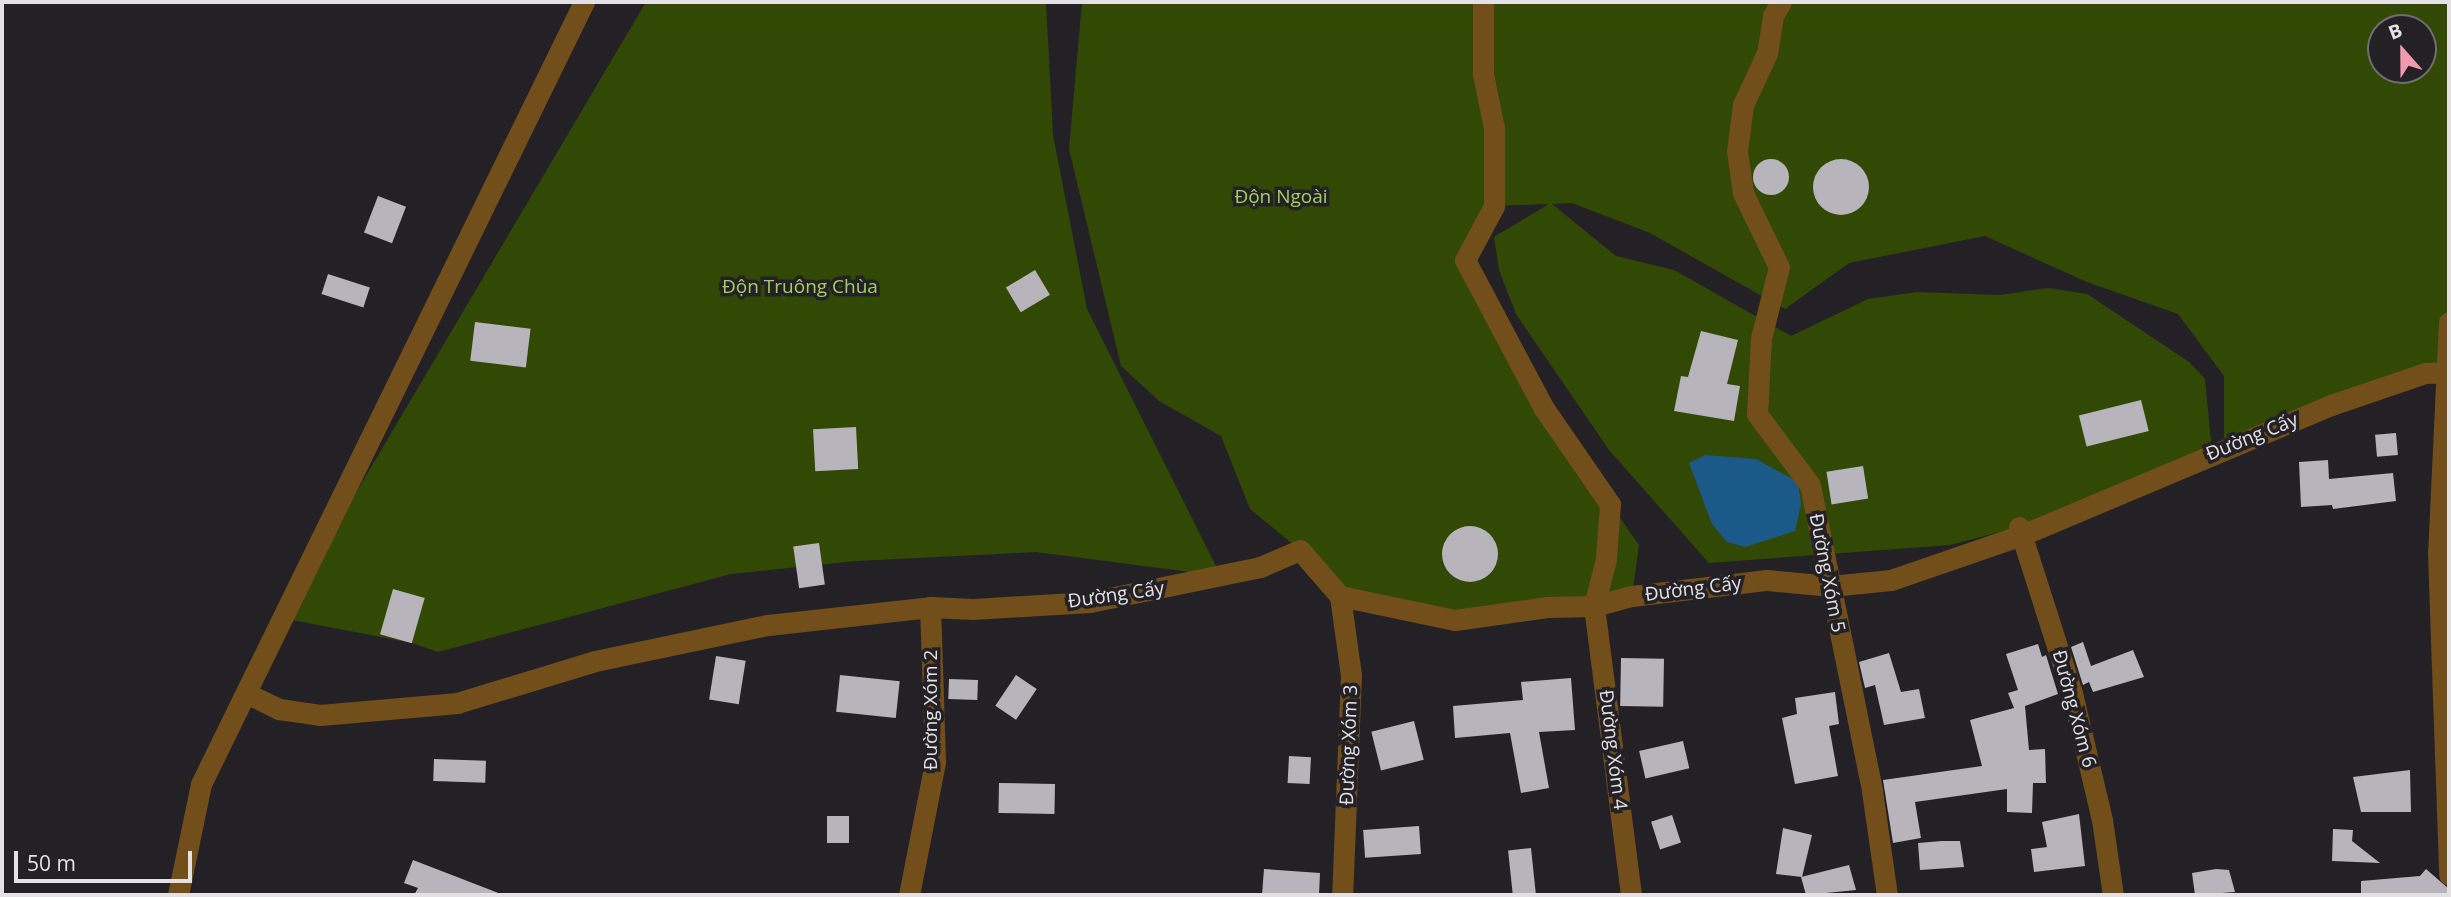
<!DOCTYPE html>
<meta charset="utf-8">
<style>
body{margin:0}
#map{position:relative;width:2451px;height:897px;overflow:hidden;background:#242126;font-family:"Open Sans",sans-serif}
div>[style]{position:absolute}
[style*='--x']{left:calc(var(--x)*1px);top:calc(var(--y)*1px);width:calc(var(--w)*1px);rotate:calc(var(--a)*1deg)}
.green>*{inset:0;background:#314905}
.water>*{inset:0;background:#1b5a88}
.building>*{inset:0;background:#b8b4bb;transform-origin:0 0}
.round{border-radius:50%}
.minor>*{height:21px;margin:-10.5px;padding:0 10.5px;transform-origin:10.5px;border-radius:10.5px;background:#724e1a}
span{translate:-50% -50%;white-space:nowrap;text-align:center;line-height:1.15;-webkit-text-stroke:7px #242126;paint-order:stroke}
.park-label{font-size:19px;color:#a0d05e}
.street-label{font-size:19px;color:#e3e1e4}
.frame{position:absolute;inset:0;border:4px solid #e3e1e4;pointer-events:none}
.north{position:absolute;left:2367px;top:14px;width:70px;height:70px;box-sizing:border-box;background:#242126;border:2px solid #706e72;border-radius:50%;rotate:339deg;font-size:19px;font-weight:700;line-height:28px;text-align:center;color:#e3e1e4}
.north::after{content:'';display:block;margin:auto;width:24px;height:32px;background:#f29aad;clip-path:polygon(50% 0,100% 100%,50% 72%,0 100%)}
.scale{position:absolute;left:14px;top:851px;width:178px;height:32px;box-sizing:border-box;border:4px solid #e3e1e4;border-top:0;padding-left:9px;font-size:21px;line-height:24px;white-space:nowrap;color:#e3e1e4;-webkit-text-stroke:5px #242126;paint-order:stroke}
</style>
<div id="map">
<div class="green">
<div style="clip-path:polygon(646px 2px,1046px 2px,1053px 135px,1087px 309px,1221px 576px,1036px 552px,856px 561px,731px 574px,438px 652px,412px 643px,282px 618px)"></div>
<div style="clip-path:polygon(evenodd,1082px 2px,2449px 2px,2449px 371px,2224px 449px,2224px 376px,2178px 314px,2087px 282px,1985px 236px,1849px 263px,1785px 309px,1650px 233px,1572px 203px,1552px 204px,1616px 256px,1674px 270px,1791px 336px,1868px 299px,1917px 292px,2000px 295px,2048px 288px,2087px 294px,2189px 362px,2205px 379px,2212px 451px,2080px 511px,1950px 545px,1709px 563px,1609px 450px,1516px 314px,1499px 270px,1494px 237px,1549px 204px,1494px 206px,1466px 260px,1543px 407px,1639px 545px,1632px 596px,1455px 620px,1340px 596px,1300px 550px,1250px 509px,1221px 436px,1159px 401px,1121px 366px,1069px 149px,1082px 2px,2381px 28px,2423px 28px,2423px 70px,2381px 70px,2381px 28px)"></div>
</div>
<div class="water">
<div style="clip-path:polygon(1705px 455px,1756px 459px,1798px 482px,1801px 504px,1795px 531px,1745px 547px,1727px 542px,1712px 524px,1689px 463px)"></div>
</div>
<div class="building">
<div class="round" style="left:1753px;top:159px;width:36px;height:36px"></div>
<div class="round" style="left:1813px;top:159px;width:56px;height:56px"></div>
<div style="left:378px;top:196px;width:30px;height:39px;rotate:21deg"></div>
<div style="left:1035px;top:270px;width:29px;height:34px;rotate:59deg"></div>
<div style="left:328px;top:274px;width:44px;height:21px;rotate:18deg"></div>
<div style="left:475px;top:322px;width:56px;height:39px;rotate:7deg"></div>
<div style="clip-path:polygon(1701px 331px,1738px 340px,1727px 384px,1740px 386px,1734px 421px,1674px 411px,1681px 376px,1688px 377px)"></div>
<div style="left:2141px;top:400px;width:32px;height:64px;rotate:76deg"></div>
<div style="left:856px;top:427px;width:42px;height:43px;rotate:87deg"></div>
<div style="left:2396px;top:433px;width:22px;height:21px;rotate:85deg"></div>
<div style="clip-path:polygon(2328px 460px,2329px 479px,2393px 473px,2396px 501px,2333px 509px,2332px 505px,2301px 507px,2299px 462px)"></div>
<div style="left:1863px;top:466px;width:33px;height:37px;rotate:81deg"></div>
<div class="round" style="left:1442px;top:526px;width:56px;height:56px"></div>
<div style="left:819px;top:543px;width:42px;height:26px;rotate:82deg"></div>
<div style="left:393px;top:589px;width:33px;height:47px;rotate:16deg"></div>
<div style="clip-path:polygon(2083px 642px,2091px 666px,2133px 650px,2144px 677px,2093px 692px,2089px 682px,2083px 685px,2071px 647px)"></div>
<div style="clip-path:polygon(2038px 644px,2042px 657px,2046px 655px,2058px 694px,2025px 706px,2029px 750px,2045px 749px,2046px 783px,2033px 783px,2032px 813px,2007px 812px,2007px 789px,1915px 802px,1921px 838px,1893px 843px,1883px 780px,1982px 766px,1970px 720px,2014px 708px,2008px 693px,2018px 690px,2006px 654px)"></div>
<div style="clip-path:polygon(1889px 653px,1901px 692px,1919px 689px,1925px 718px,1884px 725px,1875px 685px,1865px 688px,1859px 662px)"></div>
<div style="left:716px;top:656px;width:30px;height:44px;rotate:9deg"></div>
<div style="left:1621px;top:658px;width:43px;height:48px;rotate:1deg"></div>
<div style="left:840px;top:675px;width:60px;height:37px;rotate:6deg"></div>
<div style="left:1016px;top:675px;width:25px;height:37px;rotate:34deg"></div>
<div style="clip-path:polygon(1571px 678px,1575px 730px,1539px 732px,1549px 788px,1521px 793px,1510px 733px,1455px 738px,1453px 706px,1523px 700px,1521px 682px)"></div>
<div style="left:949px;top:679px;width:29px;height:20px;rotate:2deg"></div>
<div style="clip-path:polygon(1835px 692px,1839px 724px,1829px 726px,1838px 776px,1795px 784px,1782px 718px,1797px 714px,1795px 698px)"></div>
<div style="left:1414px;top:721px;width:40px;height:44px;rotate:76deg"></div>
<div style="left:1683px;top:741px;width:28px;height:45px;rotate:77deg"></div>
<div style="left:1289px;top:756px;width:22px;height:27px;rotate:3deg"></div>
<div style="left:434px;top:759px;width:52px;height:22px;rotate:2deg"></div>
<div style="clip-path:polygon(2410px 770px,2411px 812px,2361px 812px,2353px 777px)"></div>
<div style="left:999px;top:783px;width:56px;height:30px;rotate:1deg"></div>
<div style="clip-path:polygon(2079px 814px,2085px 866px,2034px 872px,2031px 849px,2047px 847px,2042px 822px)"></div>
<div style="left:1672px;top:815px;width:29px;height:22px;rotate:72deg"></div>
<div style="left:827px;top:816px;width:22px;height:27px"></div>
<div style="left:1419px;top:826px;width:28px;height:56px;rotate:86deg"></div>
<div style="clip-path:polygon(1783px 828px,1812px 835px,1802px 877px,1776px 874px)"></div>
<div style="clip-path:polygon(2333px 829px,2353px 830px,2352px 841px,2380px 863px,2332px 861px)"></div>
<div style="clip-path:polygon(1942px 841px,1960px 841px,1964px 867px,1920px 870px,1918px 843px)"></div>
<div style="left:1531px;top:848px;width:47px;height:23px;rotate:84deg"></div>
<div style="clip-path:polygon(413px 860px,501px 894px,501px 895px,414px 895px,418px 888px,404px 883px)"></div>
<div style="clip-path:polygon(1849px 865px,1856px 890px,1806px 895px,1801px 877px)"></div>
<div style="clip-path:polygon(1264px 869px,1320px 873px,1319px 895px,1262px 895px)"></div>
<div style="clip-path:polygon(2216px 869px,2229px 870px,2235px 892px,2195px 895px,2192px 873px)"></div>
<div style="clip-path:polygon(2426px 869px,2449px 889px,2449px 895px,2361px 895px,2361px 881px,2420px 876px)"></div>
</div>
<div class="minor">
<div style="--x:1483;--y:2;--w:72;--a:90"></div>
<div style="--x:1483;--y:74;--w:55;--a:78.5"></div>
<div style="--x:1494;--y:128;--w:78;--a:90"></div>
<div style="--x:1494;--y:206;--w:61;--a:118.2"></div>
<div style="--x:1465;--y:260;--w:166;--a:62"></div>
<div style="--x:1543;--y:407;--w:118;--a:55.4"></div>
<div style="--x:1610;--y:504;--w:55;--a:94.2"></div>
<div style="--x:1606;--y:559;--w:49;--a:104.3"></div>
<div style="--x:1594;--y:606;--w:291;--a:82.7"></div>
<div style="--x:1781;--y:2;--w:16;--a:120"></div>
<div style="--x:1773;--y:16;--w:37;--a:99"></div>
<div style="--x:1767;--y:53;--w:57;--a:114.8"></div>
<div style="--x:1743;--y:105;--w:46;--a:97.4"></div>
<div style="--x:1737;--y:151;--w:42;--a:81.9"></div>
<div style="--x:1743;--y:193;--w:82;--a:64.1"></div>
<div style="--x:1779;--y:267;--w:73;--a:104.2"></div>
<div style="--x:1761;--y:338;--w:76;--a:93"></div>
<div style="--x:1757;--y:414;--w:89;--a:53.3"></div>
<div style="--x:1810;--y:485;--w:312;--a:78.5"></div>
<div style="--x:1872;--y:791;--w:105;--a:81.8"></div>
<div style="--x:2449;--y:322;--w:231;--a:92.7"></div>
<div style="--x:2438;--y:553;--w:322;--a:88"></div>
<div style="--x:2019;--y:527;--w:174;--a:72.3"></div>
<div style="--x:2072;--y:693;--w:130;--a:76.7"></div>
<div style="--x:2102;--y:820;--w:76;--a:81.7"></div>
<div style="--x:1340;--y:596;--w:80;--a:82.1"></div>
<div style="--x:1351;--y:675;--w:220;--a:92.3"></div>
<div style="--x:246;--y:693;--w:37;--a:26"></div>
<div style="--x:279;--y:709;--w:41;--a:8.3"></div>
<div style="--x:320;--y:715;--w:138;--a:-5"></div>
<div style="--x:457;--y:703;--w:144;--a:-16.9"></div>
<div style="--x:595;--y:661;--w:177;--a:-11.8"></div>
<div style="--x:768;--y:625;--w:163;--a:-6.3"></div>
<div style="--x:930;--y:607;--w:43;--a:2.7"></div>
<div style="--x:973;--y:609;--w:117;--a:-3.4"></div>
<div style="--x:1090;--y:602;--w:174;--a:-11.6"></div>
<div style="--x:1260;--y:567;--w:43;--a:-23"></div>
<div style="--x:1300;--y:550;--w:61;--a:49"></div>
<div style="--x:1340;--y:596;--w:117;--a:11.8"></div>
<div style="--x:1455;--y:620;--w:93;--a:-8"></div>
<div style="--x:1547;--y:607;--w:47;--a:-1.2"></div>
<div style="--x:1594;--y:606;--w:39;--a:-15"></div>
<div style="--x:1632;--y:596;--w:136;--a:-6.8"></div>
<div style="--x:1767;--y:580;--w:64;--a:5.4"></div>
<div style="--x:1831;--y:586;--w:60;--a:-5.7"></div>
<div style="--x:1891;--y:580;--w:139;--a:-19"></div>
<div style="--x:2022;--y:535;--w:335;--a:-22.8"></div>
<div style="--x:2331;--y:405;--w:99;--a:-18.8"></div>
<div style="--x:2425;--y:373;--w:24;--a:-2"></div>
<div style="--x:178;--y:895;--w:113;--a:-78.3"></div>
<div style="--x:201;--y:784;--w:871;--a:-63.91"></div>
<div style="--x:909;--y:895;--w:136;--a:-78.9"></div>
<div style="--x:935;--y:762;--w:155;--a:-91.8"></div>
</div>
<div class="park-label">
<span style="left:1281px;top:197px">Độn Ngoài</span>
<span style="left:800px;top:287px">Độn Truông Chùa</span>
</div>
<div class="street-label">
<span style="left:2252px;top:437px;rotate:-22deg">Đường Cấy</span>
<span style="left:1827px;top:573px;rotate:79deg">Đường Xóm 5</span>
<span style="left:1693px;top:589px;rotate:-7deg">Đường Cấy</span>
<span style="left:1116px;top:595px;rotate:-8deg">Đường Cấy</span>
<span style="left:2074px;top:709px;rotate:75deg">Đường Xóm 6</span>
<span style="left:931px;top:710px;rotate:-90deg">Đường Xóm 2</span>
<span style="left:1349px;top:745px;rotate:-88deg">Đường Xóm 3</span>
<span style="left:1613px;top:750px;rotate:83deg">Đường Xóm 4</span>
</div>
<div class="frame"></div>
<div class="north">B</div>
<div class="scale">50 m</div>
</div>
